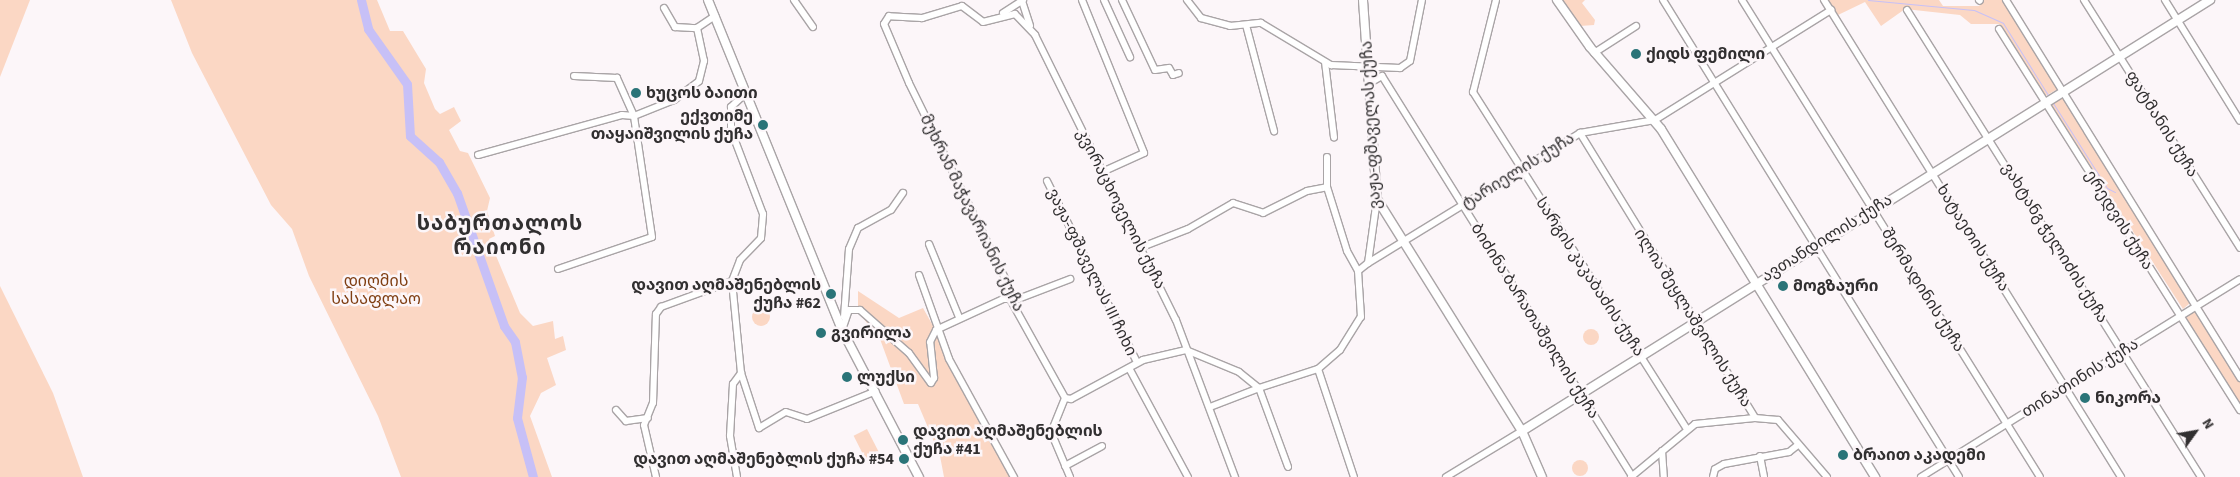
<!DOCTYPE html>
<meta charset="utf-8">
<style>
body{margin:0}
#map{position:relative;width:2240px;height:477px;overflow:hidden;background:#fcf6f9;font-family:"Source Sans 3","Noto Sans Georgian",sans-serif}
div>[style]{position:absolute}
[style*='--x']{left:calc(var(--x)*1px);top:calc(var(--y)*1px);width:calc(var(--w)*1px);rotate:calc(var(--a)*1deg)}
.green>*{inset:0;background:#fbd7c4;transform-origin:0 0}
.round{border-radius:50%}
.stream>*{height:1px;margin:-0.5px;padding:0 0.5px;transform-origin:0.5px;border-radius:0.5px;background:#c7c0f7}
.river>*{height:9px;margin:-4.5px;padding:0 4.5px;transform-origin:4.5px;border-radius:4.5px;background:#c7c0f7}
.roads{filter:drop-shadow(1px 0 #a9a4a6) drop-shadow(-1px 0 #a9a4a6) drop-shadow(0 1px #a9a4a6) drop-shadow(0 -1px #a9a4a6)}
.minor>*{height:6px;margin:-3px;padding:0 3px;transform-origin:3px;border-radius:3px;background:#fff}
.tertiary>*{height:8px;margin:-4px;padding:0 4px;transform-origin:4px;border-radius:4px;background:#fff}
.dots>*{width:14px;height:14px;translate:-50% -50%;box-sizing:border-box;border:2px solid #fcf6f9;border-radius:50%}
span{translate:-50% -50%;white-space:nowrap;text-align:center;line-height:1.15;-webkit-text-stroke:5px #fcf6f9;paint-order:stroke}
.poi-label{font-size:16px;color:#312f30;font-weight:700}
.left{translate:0 -50%;text-align:left}
.right{translate:-100% -50%;text-align:right}
.street-label{font-size:16px;color:#312f30}
.park-label{font-size:16px;color:#7f3e12}
.district-label{font-size:21px;color:#312f30;font-weight:700;letter-spacing:1px}
.north{position:absolute;left:2170px;top:407px;width:50px;height:50px;-webkit-text-stroke:4px #fcf6f9;paint-order:stroke;rotate:58deg;font-size:14px;font-weight:700;line-height:20px;text-align:center;color:#312f30}
.north::after{content:'';display:block;margin:auto;width:18px;height:22px;background:#312f30;clip-path:polygon(50% 0,100% 100%,50% 72%,0 100%)}
</style>
<div id="map">
<div class="green">
<div style="clip-path:polygon(0 0,30px 0,0 77px)"></div>
<div style="clip-path:polygon(171px 0,377px 0,390px 31px,403px 31px,426px 69px,424px 83px,435px 109px,440px 114px,454px 107px,461px 121px,449px 130px,460px 151px,468px 153px,490px 198px,487px 211px,495px 236px,489px 239px,520px 313px,533px 326px,553px 321px,555px 339px,563px 336px,566px 350px,547px 358px,556px 385px,541px 393px,530px 416px,552px 477px,401px 477px,378px 416px,309px 276px,292px 229px,271px 205px,192px 53px)"></div>
<div style="clip-path:polygon(1562px 0,1585px 0,1582px 3px,1595px 20px,1594px 25px,1580px 26px)"></div>
<div style="clip-path:polygon(1828px 0,1939px 0,1943px 6px,1979px 6px,1983px 0,2003px 0,2058px 89px,2045px 96px,1999px 24px,1971px 24px,1960px 15px,1905px 9px,1881px 26px,1865px 2px,1838px 15px)"></div>
<div style="clip-path:polygon(2063px 97px,2190px 303px,2183px 309px,2050px 103px)"></div>
<div style="clip-path:polygon(0 286px,53px 393px,83px 477px,0 477px)"></div>
<div style="clip-path:polygon(858px 291px,899px 318px,923px 308px,999px 443px,1013px 477px,944px 477px,940px 456px,918px 404px,904px 404px,880px 339px,858px 312px)"></div>
<div class="round" style="left:752px;top:308px;width:18px;height:18px"></div>
<div style="clip-path:polygon(2195px 310px,2240px 382px,2240px 404px,2184px 318px)"></div>
<div class="round" style="left:1583px;top:329px;width:16px;height:16px"></div>
<div style="left:867px;top:429px;width:31px;height:15px;rotate:63deg"></div>
<div class="round" style="left:1572px;top:460px;width:16px;height:16px"></div>
</div>
<div class="stream">
<div style="--x:1868;--y:0;--w:106;--a:5.4"></div>
<div style="--x:1974;--y:10;--w:32;--a:24"></div>
<div style="--x:2003;--y:23;--w:85;--a:58"></div>
<div style="--x:2053;--y:103;--w:101;--a:57.6"></div>
<div style="--x:2107;--y:188;--w:9;--a:27"></div>
</div>
<div class="river">
<div style="--x:361;--y:0;--w:30;--a:76"></div>
<div style="--x:368;--y:29;--w:67;--a:54.7"></div>
<div style="--x:407;--y:84;--w:52;--a:86.7"></div>
<div style="--x:410;--y:136;--w:39;--a:42"></div>
<div style="--x:439;--y:162;--w:36;--a:60"></div>
<div style="--x:457;--y:193;--w:141;--a:70.5"></div>
<div style="--x:504;--y:326;--w:19;--a:55"></div>
<div style="--x:515;--y:342;--w:36;--a:79"></div>
<div style="--x:522;--y:377;--w:41;--a:97"></div>
<div style="--x:517;--y:418;--w:61;--a:74.8"></div>
</div>
<div class="roads">
<div class="minor">
<div style="--x:794;--y:0;--w:33;--a:55"></div>
<div style="--x:1082;--y:0;--w:165;--a:67.9"></div>
<div style="--x:1144;--y:153;--w:46;--a:155.7"></div>
<div style="--x:1104;--y:0;--w:63;--a:65.5"></div>
<div style="--x:1122;--y:0;--w:77;--a:64.8"></div>
<div style="--x:1155;--y:70;--w:14;--a:-8"></div>
<div style="--x:1169;--y:68;--w:8;--a:60"></div>
<div style="--x:1173;--y:75;--w:6;--a:-18"></div>
<div style="--x:1187;--y:0;--w:23;--a:52"></div>
<div style="--x:1201;--y:18;--w:30;--a:15"></div>
<div style="--x:1230;--y:26;--w:31;--a:-6"></div>
<div style="--x:1261;--y:23;--w:82;--a:31"></div>
<div style="--x:1331;--y:65;--w:69;--a:2.5"></div>
<div style="--x:1400;--y:68;--w:12;--a:-35"></div>
<div style="--x:1410;--y:61;--w:62;--a:-78.9"></div>
<div style="--x:1496;--y:0;--w:95;--a:104"></div>
<div style="--x:1473;--y:92;--w:399;--a:57.6"></div>
<div style="--x:1663;--y:0;--w:561;--a:58.18"></div>
<div style="--x:1742;--y:0;--w:562;--a:58.01"></div>
<div style="--x:1824;--y:0;--w:562;--a:58.09"></div>
<div style="--x:1979;--y:0;--w:1;--a:45"></div>
<div style="--x:2006;--y:0;--w:445;--a:58.2"></div>
<div style="--x:2084;--y:0;--w:293;--a:57.8"></div>
<div style="--x:2165;--y:0;--w:142;--a:58.2"></div>
<div style="--x:1022;--y:1;--w:26;--a:72"></div>
<div style="--x:962;--y:6;--w:26;--a:37"></div>
<div style="--x:983;--y:22;--w:33;--a:-14"></div>
<div style="--x:1015;--y:14;--w:29;--a:46"></div>
<div style="--x:1035;--y:35;--w:318;--a:63.7"></div>
<div style="--x:1176;--y:320;--w:168;--a:69.4"></div>
<div style="--x:962;--y:6;--w:42;--a:163.3"></div>
<div style="--x:922;--y:18;--w:33;--a:-177"></div>
<div style="--x:889;--y:16;--w:9;--a:122"></div>
<div style="--x:884;--y:24;--w:64;--a:67"></div>
<div style="--x:909;--y:83;--w:226;--a:63.8"></div>
<div style="--x:1009;--y:286;--w:13;--a:86"></div>
<div style="--x:1010;--y:299;--w:113;--a:60.9"></div>
<div style="--x:664;--y:8;--w:22;--a:60"></div>
<div style="--x:675;--y:27;--w:22;--a:3"></div>
<div style="--x:1907;--y:10;--w:552;--a:57.81"></div>
<div style="--x:1003;--y:13;--w:24;--a:-33"></div>
<div style="--x:1246;--y:25;--w:110;--a:75.2"></div>
<div style="--x:1999;--y:29;--w:451;--a:57.7"></div>
<div style="--x:1594;--y:53;--w:50;--a:-32.7"></div>
<div style="--x:1325;--y:62;--w:76;--a:83.2"></div>
<div style="--x:1370;--y:83;--w:14;--a:-30"></div>
<div style="--x:1382;--y:76;--w:472;--a:58"></div>
<div style="--x:1580;--y:133;--w:334;--a:58.4"></div>
<div style="--x:1755;--y:418;--w:23;--a:5"></div>
<div style="--x:1778;--y:420;--w:75;--a:49.3"></div>
<div style="--x:478;--y:155;--w:149;--a:-15.5"></div>
<div style="--x:622;--y:115;--w:12;--a:5"></div>
<div style="--x:634;--y:116;--w:43;--a:-21.8"></div>
<div style="--x:674;--y:100;--w:31;--a:-37"></div>
<div style="--x:699;--y:81;--w:21;--a:-76"></div>
<div style="--x:704;--y:61;--w:34;--a:-102"></div>
<div style="--x:697;--y:28;--w:22;--a:-34"></div>
<div style="--x:1327;--y:157;--w:30;--a:90"></div>
<div style="--x:1327;--y:187;--w:67;--a:72.6"></div>
<div style="--x:1347;--y:251;--w:23;--a:61"></div>
<div style="--x:1047;--y:181;--w:202;--a:63.6"></div>
<div style="--x:929;--y:244;--w:79;--a:67.7"></div>
<div style="--x:1142;--y:247;--w:49;--a:-21.4"></div>
<div style="--x:1188;--y:229;--w:52;--a:-30"></div>
<div style="--x:1233;--y:203;--w:32;--a:18"></div>
<div style="--x:1263;--y:213;--w:49;--a:-26.6"></div>
<div style="--x:1307;--y:191;--w:20;--a:-11"></div>
<div style="--x:1368;--y:263;--w:249;--a:-31.5"></div>
<div style="--x:1580;--y:133;--w:76;--a:-9.8"></div>
<div style="--x:1655;--y:120;--w:208;--a:-32"></div>
<div style="--x:558;--y:269;--w:99;--a:-18.8"></div>
<div style="--x:652;--y:237;--w:122;--a:-98.5"></div>
<div style="--x:634;--y:116;--w:42;--a:-114.1"></div>
<div style="--x:617;--y:78;--w:43;--a:-177.3"></div>
<div style="--x:919;--y:275;--w:89;--a:70.3"></div>
<div style="--x:949;--y:359;--w:135;--a:61.2"></div>
<div style="--x:844;--y:317;--w:68;--a:-85.8"></div>
<div style="--x:849;--y:249;--w:23;--a:-67"></div>
<div style="--x:858;--y:228;--w:38;--a:-29"></div>
<div style="--x:891;--y:210;--w:21;--a:-55"></div>
<div style="--x:842;--y:330;--w:21;--a:-71"></div>
<div style="--x:849;--y:310;--w:11;--a:0"></div>
<div style="--x:860;--y:310;--w:65;--a:41.3"></div>
<div style="--x:909;--y:353;--w:37;--a:54"></div>
<div style="--x:931;--y:383;--w:6;--a:-59"></div>
<div style="--x:934;--y:378;--w:36;--a:-96"></div>
<div style="--x:930;--y:342;--w:13;--a:-63"></div>
<div style="--x:936;--y:330;--w:74;--a:-24.8"></div>
<div style="--x:1003;--y:299;--w:15;--a:0"></div>
<div style="--x:1018;--y:299;--w:56;--a:-21"></div>
<div style="--x:1129;--y:368;--w:124;--a:61.6"></div>
<div style="--x:1318;--y:369;--w:114;--a:71.6"></div>
<div style="--x:741;--y:373;--w:58;--a:71.9"></div>
<div style="--x:759;--y:428;--w:31;--a:-31"></div>
<div style="--x:786;--y:412;--w:22;--a:18"></div>
<div style="--x:807;--y:419;--w:74;--a:-22.1"></div>
<div style="--x:1065;--y:398;--w:6;--a:9"></div>
<div style="--x:1071;--y:399;--w:82;--a:-28.4"></div>
<div style="--x:1143;--y:360;--w:44;--a:-13.1"></div>
<div style="--x:1186;--y:350;--w:57;--a:22.5"></div>
<div style="--x:1239;--y:372;--w:26;--a:39"></div>
<div style="--x:1259;--y:388;--w:62;--a:-17.9"></div>
<div style="--x:1318;--y:369;--w:29;--a:-41"></div>
<div style="--x:1340;--y:350;--w:39;--a:-58"></div>
<div style="--x:1361;--y:317;--w:46;--a:-93.7"></div>
<div style="--x:1358;--y:271;--w:13;--a:-39"></div>
<div style="--x:1368;--y:263;--w:65;--a:-82"></div>
<div style="--x:1065;--y:398;--w:37;--a:112"></div>
<div style="--x:1051;--y:432;--w:49;--a:67.1"></div>
<div style="--x:1210;--y:407;--w:53;--a:-21.2"></div>
<div style="--x:1259;--y:388;--w:84;--a:69.8"></div>
<div style="--x:616;--y:410;--w:15;--a:48"></div>
<div style="--x:626;--y:421;--w:22;--a:-8"></div>
<div style="--x:1662;--y:451;--w:26;--a:86"></div>
<div style="--x:1760;--y:456;--w:21;--a:79"></div>
<div style="--x:1065;--y:466;--w:42;--a:-28.4"></div>
<div style="--x:656;--y:477;--w:53;--a:-103"></div>
<div style="--x:644;--y:425;--w:24;--a:-68"></div>
<div style="--x:653;--y:403;--w:89;--a:-88.1"></div>
<div style="--x:656;--y:314;--w:9;--a:-54"></div>
<div style="--x:661;--y:307;--w:76;--a:-20.1"></div>
<div style="--x:737;--y:477;--w:42;--a:-99.7"></div>
<div style="--x:730;--y:436;--w:52;--a:-86.7"></div>
<div style="--x:733;--y:384;--w:14;--a:-54"></div>
<div style="--x:741;--y:373;--w:92;--a:-95.6"></div>
<div style="--x:732;--y:281;--w:22;--a:-69"></div>
<div style="--x:740;--y:260;--w:30;--a:-46"></div>
<div style="--x:761;--y:238;--w:24;--a:-85"></div>
<div style="--x:763;--y:214;--w:90;--a:-110.9"></div>
<div style="--x:731;--y:130;--w:23;--a:-90"></div>
<div style="--x:731;--y:107;--w:19;--a:-43"></div>
<div style="--x:1446;--y:477;--w:89;--a:-31.2"></div>
<div style="--x:1631;--y:477;--w:83;--a:-39.6"></div>
<div style="--x:1695;--y:424;--w:60;--a:-5.7"></div>
<div style="--x:1713;--y:477;--w:8;--a:-76"></div>
<div style="--x:1715;--y:469;--w:10;--a:-29"></div>
<div style="--x:1724;--y:464;--w:66;--a:-10.5"></div>
<div style="--x:1789;--y:452;--w:11;--a:-38"></div>
<div style="--x:1921;--y:477;--w:375;--a:-31.8"></div>
</div>
<div class="tertiary">
<div style="--x:708;--y:0;--w:356;--a:67.9"></div>
<div style="--x:842;--y:330;--w:166;--a:62.4"></div>
<div style="--x:1363;--y:0;--w:199;--a:86"></div>
<div style="--x:1377;--y:199;--w:274;--a:58"></div>
<div style="--x:1522;--y:431;--w:50;--a:66.5"></div>
<div style="--x:1557;--y:0;--w:57;--a:54.9"></div>
<div style="--x:1590;--y:47;--w:108;--a:49.1"></div>
<div style="--x:1661;--y:129;--w:409;--a:58.4"></div>
<div style="--x:1522;--y:431;--w:812;--a:-32.07"></div>
</div>
</div>
<div class="dots">
<div style="left:1636px;top:54px;background:#2a7478"></div>
<div style="left:636px;top:93px;background:#2a7478"></div>
<div style="left:763px;top:125px;background:#2a7478"></div>
<div style="left:1783px;top:286px;background:#2a7478"></div>
<div style="left:831px;top:294px;background:#2a7478"></div>
<div style="left:821px;top:333px;background:#2a7478"></div>
<div style="left:847px;top:377px;background:#2a7478"></div>
<div style="left:2085px;top:398px;background:#2a7478"></div>
<div style="left:903px;top:440px;background:#2a7478"></div>
<div style="left:1843px;top:455px;background:#2a7478"></div>
<div style="left:904px;top:459px;background:#2a7478"></div>
</div>
<div class="poi-label">
<span class="left" style="left:1646px;top:54px">ქიდს ფემილი</span>
<span class="left" style="left:646px;top:93px">ხუცოს ბაითი</span>
<span class="right" style="left:753px;top:125px">ექვთიმე<br>თაყაიშვილის ქუჩა</span>
<span class="right" style="left:821px;top:294px">დავით აღმაშენებლის<br>ქუჩა #62</span>
<span class="left" style="left:1793px;top:286px">მოგზაური</span>
<span class="left" style="left:831px;top:333px">გვირილა</span>
<span class="left" style="left:857px;top:377px">ლუქსი</span>
<span class="left" style="left:2095px;top:398px">ნიკორა</span>
<span class="left" style="left:913px;top:440px">დავით აღმაშენებლის<br>ქუჩა #41</span>
<span class="left" style="left:1853px;top:455px">ბრაით აკადემი</span>
<span class="right" style="left:894px;top:459px">დავით აღმაშენებლის ქუჩა #54</span>
</div>
<div class="street-label">
<span style="left:2162px;top:124px;rotate:58deg">ფატმანის ქუჩა</span>
<span style="left:1371px;top:125px;rotate:-93deg">ვაჟა-ფშაველას ქუჩა</span>
<span style="left:1518px;top:171px;rotate:-32deg">ტარიელის ქუჩა</span>
<span style="left:1121px;top:209px;rotate:63deg">კვირაცხოველის ქუჩა</span>
<span style="left:972px;top:213px;rotate:64deg">მუხრან მაჭავარიანის ქუჩა</span>
<span style="left:2119px;top:220px;rotate:58deg">ერედვის ქუჩა</span>
<span style="left:1827px;top:238px;rotate:-32deg">ავთანდილის ქუჩა</span>
<span style="left:1973px;top:238px;rotate:58deg">ხატაეთის ქუჩა</span>
<span style="left:2055px;top:243px;rotate:58deg">ვახტანგ ჭელიძის ქუჩა</span>
<span style="left:1092px;top:272px;rotate:64deg">ვაჟა-ფშაველას III ჩიხი</span>
<span style="left:1590px;top:277px;rotate:57deg">სარგის კაკაბაძის ქუჩა</span>
<span style="left:1923px;top:290px;rotate:58deg">შერმადინის ქუჩა</span>
<span style="left:1693px;top:318px;rotate:58deg">ილია შეყლაშვილის ქუჩა</span>
<span style="left:1535px;top:321px;rotate:58deg">ბიძინა ბარათაშვილის ქუჩა</span>
<span style="left:2080px;top:378px;rotate:-32deg">თინათინის ქუჩა</span>
</div>
<div class="park-label">
<span style="left:376px;top:290px">დიღმის<br>სასაფლაო</span>
</div>
<div class="district-label">
<span style="left:500px;top:235px">საბურთალოს<br>რაიონი</span>
</div>
<div class="north">N</div>
</div>
